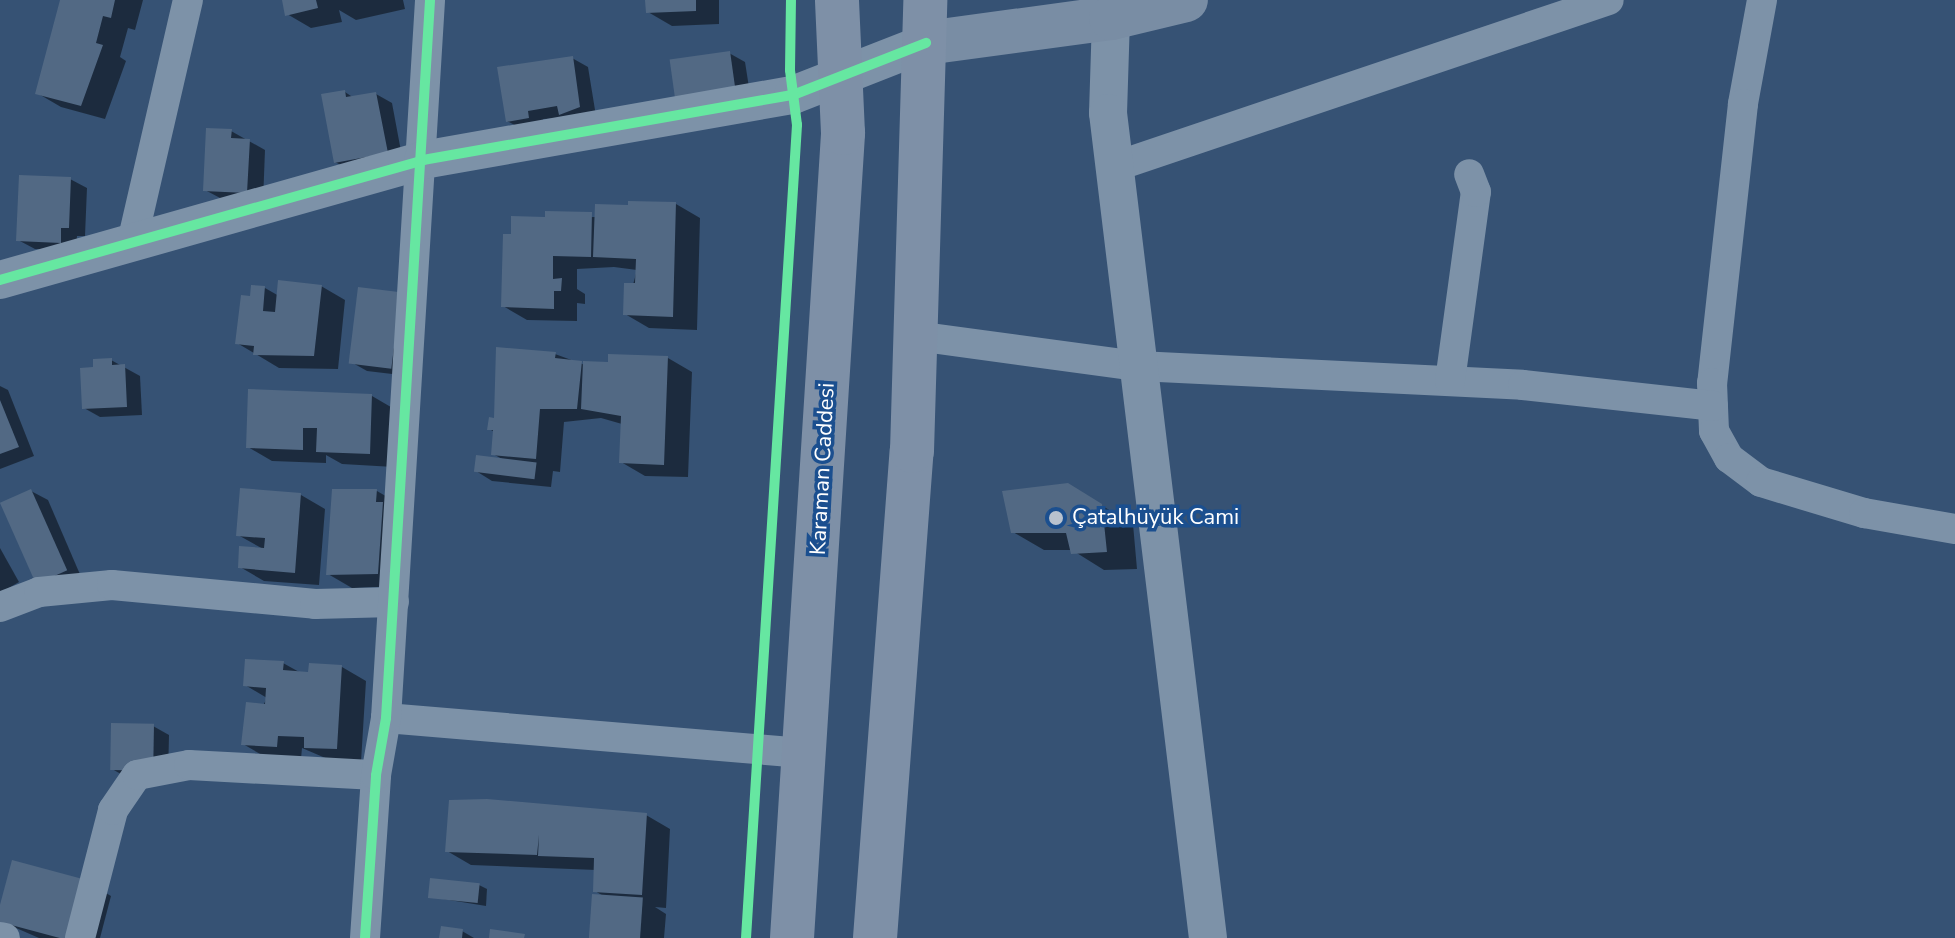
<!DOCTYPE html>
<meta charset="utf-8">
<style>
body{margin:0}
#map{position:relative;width:1955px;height:938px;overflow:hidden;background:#365274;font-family:"Nunito Sans",sans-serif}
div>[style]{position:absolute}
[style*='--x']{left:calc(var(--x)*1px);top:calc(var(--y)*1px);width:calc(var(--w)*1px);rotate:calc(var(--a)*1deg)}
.shadow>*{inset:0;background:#0007}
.building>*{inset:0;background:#526984;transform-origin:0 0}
.minor>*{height:30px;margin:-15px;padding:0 15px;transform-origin:15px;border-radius:15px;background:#7d92a8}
.tertiary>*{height:38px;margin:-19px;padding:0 19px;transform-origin:19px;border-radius:19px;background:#7d92a8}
.secondary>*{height:44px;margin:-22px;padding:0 22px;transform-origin:22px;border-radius:22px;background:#798da4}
.trunk>*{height:44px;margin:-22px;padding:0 22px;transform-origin:22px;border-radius:22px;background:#7e90a7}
.cycleway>*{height:10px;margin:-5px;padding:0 5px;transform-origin:5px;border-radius:5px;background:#66e7a1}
.dots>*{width:22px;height:22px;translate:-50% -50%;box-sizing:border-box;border:4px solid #1b4f8f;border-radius:50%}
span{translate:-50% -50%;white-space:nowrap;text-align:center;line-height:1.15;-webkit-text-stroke:7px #1b4f8f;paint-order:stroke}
.street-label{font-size:22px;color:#fff}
.poi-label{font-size:22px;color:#fff}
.left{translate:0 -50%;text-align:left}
</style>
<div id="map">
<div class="shadow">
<div style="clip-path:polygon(62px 0,143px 0,135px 30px,128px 28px,120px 57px,126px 61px,105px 119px,61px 107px,37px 93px)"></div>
<div style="clip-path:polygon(284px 0,403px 0,405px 9px,356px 20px,339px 10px,342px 22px,311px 28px,287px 14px)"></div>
<div style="clip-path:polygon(647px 0,719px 0,719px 24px,672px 26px,648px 12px)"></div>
<div style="clip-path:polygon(729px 53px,745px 62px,753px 113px,696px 122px)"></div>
<div style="clip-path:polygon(572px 58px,588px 67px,596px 116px,543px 119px,544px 127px,524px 130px,507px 121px)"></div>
<div style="clip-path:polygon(345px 92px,354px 98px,376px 94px,392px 103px,403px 162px,352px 171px,335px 162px)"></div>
<div style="clip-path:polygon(231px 131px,265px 150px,263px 202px,222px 199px,205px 190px)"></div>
<div style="clip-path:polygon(70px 179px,87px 188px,85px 236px,77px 236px,76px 251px,35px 249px,18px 240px)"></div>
<div style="clip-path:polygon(676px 204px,700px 218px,697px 330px,649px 328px,625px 314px,637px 270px,614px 267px,577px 269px,577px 289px,585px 294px,585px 304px,577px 303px,577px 321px,527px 320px,503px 306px,513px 218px,597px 217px)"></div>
<div style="clip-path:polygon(321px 286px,345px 300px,338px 369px,279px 368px,237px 343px,252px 298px,265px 288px,279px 296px)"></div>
<div style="clip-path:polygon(360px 289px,409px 376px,367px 371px,351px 362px)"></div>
<div style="clip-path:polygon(498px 349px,555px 354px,585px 365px,668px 358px,692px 372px,688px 477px,645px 476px,621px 462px,622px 424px,601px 418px,564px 422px,560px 472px,553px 471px,551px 487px,492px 481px,476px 471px,504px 460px,493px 454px,495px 432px,489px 429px,496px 420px)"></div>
<div style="clip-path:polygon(111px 360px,140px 376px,142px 415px,100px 417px,84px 408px,96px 369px)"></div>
<div style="clip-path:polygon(0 386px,8px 390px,34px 456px,0 469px)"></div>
<div style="clip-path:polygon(372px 396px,396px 410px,394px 467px,342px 464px,326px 455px,326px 463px,272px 461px,248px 447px)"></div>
<div style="clip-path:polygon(1067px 485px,1133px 524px,1137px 569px,1104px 570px,1072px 550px,1044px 550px,1013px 532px)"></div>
<div style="clip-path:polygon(31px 491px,48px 500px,82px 579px,53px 592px)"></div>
<div style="clip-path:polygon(334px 491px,377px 491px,401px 505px,402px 586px,352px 588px,328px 574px)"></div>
<div style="clip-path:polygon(301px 495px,325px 509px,319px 585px,264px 581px,240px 567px,265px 550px,238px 535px)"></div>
<div style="clip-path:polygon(0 548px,19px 582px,0 593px)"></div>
<div style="clip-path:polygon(283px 663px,301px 673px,310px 674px,311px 665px,342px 667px,366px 681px,361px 762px,330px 760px,302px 748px,301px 759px,267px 758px,243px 744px,267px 698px,245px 685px)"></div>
<div style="clip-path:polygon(153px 726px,169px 735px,168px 779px,128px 778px,112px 769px)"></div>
<div style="clip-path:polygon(646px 815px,670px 829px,666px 908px,655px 907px,666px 914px,664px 938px,592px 938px,605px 897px,595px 891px,596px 870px,471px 865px,447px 851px)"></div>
<div style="clip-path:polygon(14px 863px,87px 882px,111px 896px,100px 938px,39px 938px,0 921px)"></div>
<div style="clip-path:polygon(479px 885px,487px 889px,486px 906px,431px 897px)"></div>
<div style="clip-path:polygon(462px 931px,474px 938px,442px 938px)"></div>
</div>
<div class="building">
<div style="clip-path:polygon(60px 0,115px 0,111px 18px,103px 16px,96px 43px,103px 45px,81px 106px,35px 94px)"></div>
<div style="clip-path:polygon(282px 0,316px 0,318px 8px,285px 16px)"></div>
<div style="clip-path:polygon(645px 0,696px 0,696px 11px,646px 13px)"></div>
<div style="left:730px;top:51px;width:55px;height:61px;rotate:82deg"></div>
<div style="clip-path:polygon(573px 56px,580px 107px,559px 115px,557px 106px,528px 111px,529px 118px,506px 122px,497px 67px)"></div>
<div style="clip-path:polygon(345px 90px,346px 97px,376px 92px,388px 153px,334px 163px,321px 94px)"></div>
<div style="clip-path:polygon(206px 128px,232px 129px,231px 138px,250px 139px,247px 193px,203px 191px)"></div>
<div style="clip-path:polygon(19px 175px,71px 177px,69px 228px,61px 228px,61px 243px,16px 241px)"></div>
<div style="clip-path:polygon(628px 201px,676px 202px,673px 317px,623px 315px,624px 283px,635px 283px,636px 259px,593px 257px,595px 204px,628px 205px)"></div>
<div style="clip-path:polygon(545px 211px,592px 212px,591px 257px,553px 256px,553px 279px,562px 278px,561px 291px,554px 291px,554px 309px,501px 307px,503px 234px,511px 234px,511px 216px,545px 217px)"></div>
<div style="clip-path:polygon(278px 280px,322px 285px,314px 356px,253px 355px,254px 346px,235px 344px,241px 295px,250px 296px,251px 285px,265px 286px,263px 311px,275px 312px)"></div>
<div style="left:358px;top:287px;width:43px;height:77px;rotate:7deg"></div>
<div style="clip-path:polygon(496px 347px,556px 352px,555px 358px,582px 361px,577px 409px,540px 409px,536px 459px,491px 455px,493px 430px,487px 430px,489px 417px,494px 418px)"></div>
<div style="clip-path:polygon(608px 354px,668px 356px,664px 465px,619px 463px,621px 416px,581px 409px,583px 361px,608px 362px)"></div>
<div style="clip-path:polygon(112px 358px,112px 365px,125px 364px,127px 407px,82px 409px,80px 368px,93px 367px,93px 359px)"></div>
<div style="clip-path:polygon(248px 389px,372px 394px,370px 454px,316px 452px,317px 428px,303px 428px,303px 450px,246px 448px)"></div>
<div style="clip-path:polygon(0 400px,19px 447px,0 454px)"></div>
<div style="left:476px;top:455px;width:61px;height:17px;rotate:7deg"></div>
<div style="clip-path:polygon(1068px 483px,1102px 504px,1107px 552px,1071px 554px,1066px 533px,1011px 533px,1002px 491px)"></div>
<div style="clip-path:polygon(240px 488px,301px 493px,295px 573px,238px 568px,239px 546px,264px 548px,265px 538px,236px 536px)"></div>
<div style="left:31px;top:489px;width:89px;height:34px;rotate:66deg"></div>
<div style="clip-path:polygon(332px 489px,377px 489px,376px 502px,383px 502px,378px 574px,326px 575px)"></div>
<div style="clip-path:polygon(245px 659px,284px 661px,283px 670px,308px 672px,309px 663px,342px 665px,337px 749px,304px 748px,304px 737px,278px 736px,277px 747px,241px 745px,246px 702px,265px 704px,266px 688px,243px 686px)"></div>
<div style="left:111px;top:723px;width:43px;height:47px;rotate:1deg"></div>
<div style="clip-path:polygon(487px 799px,647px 813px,642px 895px,593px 892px,594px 858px,538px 856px,539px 835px,537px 855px,445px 852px,449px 800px)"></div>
<div style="left:12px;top:860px;width:78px;height:63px;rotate:15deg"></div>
<div style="left:430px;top:878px;width:50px;height:20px;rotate:6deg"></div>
<div style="left:592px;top:894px;width:51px;height:44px;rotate:4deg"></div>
<div style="clip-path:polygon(441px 926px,463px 929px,462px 938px,439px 938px)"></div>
<div style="clip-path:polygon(490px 929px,525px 934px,524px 938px,489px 938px)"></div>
</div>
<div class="minor">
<div style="--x:1762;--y:0;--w:106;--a:100.4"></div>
<div style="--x:1743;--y:104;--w:281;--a:96.3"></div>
<div style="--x:1712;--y:383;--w:48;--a:87.6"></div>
<div style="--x:1714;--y:431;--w:31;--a:61"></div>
<div style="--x:1729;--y:458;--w:40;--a:37"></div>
<div style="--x:1761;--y:482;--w:108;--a:16.8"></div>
<div style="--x:1864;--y:513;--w:92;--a:10"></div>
<div style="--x:1114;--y:167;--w:522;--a:-18.64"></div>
<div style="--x:133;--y:238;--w:244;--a:-77"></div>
<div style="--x:916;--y:336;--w:224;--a:7.7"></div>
<div style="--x:1138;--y:366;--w:385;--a:2.8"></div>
<div style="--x:1523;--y:385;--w:191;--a:6.3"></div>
<div style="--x:1450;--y:381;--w:191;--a:-82.2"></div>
<div style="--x:1476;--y:192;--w:19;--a:-111"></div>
<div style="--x:0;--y:607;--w:42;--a:-21"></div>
<div style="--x:39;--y:592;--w:73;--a:-5.5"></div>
<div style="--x:112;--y:585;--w:204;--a:5.3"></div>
<div style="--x:315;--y:604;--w:79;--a:-1.5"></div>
<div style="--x:386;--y:718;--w:421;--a:4.8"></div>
<div style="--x:0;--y:937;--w:5;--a:11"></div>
<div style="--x:80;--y:938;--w:132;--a:-75.5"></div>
<div style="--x:113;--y:810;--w:42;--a:-55.6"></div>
<div style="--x:137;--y:775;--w:53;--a:-10.9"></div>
<div style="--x:189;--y:765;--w:187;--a:3.1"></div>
<div style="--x:365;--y:938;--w:163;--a:-86.1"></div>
<div style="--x:376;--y:775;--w:58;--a:-80"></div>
<div style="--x:386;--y:718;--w:719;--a:-86.49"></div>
</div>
<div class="tertiary">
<div style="--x:1111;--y:18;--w:95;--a:91.8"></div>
<div style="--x:1108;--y:113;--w:831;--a:83.09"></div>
<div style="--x:0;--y:280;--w:440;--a:-15.8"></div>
<div style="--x:423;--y:160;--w:376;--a:-10"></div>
<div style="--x:793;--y:95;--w:143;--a:-21.4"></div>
</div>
<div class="secondary">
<div style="--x:926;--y:43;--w:187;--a:-7.7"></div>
<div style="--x:1111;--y:18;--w:77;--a:-13.5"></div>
</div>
<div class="trunk">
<div style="--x:792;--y:938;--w:807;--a:-86.37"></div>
<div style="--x:843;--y:133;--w:133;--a:-92.6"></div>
<div style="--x:875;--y:938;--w:488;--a:-85.7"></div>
<div style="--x:912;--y:451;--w:451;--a:-88.3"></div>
</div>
<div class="cycleway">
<div style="--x:0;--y:280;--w:440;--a:-15.8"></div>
<div style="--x:423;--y:160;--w:376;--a:-10"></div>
<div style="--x:793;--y:95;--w:143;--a:-21.4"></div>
<div style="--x:365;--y:938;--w:163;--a:-86.1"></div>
<div style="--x:376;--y:775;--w:58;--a:-80"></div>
<div style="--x:386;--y:718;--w:719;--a:-86.49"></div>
<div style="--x:746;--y:938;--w:815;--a:-86.41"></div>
<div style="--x:797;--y:125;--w:55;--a:-97.3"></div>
<div style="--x:790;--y:70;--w:70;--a:-89.2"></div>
</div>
<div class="dots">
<div style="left:1056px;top:518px;background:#b9c2ce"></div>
</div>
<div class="street-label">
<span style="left:823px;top:469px;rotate:-87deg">Karaman Caddesi</span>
</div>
<div class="poi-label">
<span class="left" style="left:1072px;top:518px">Çatalhüyük Cami</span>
</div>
</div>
